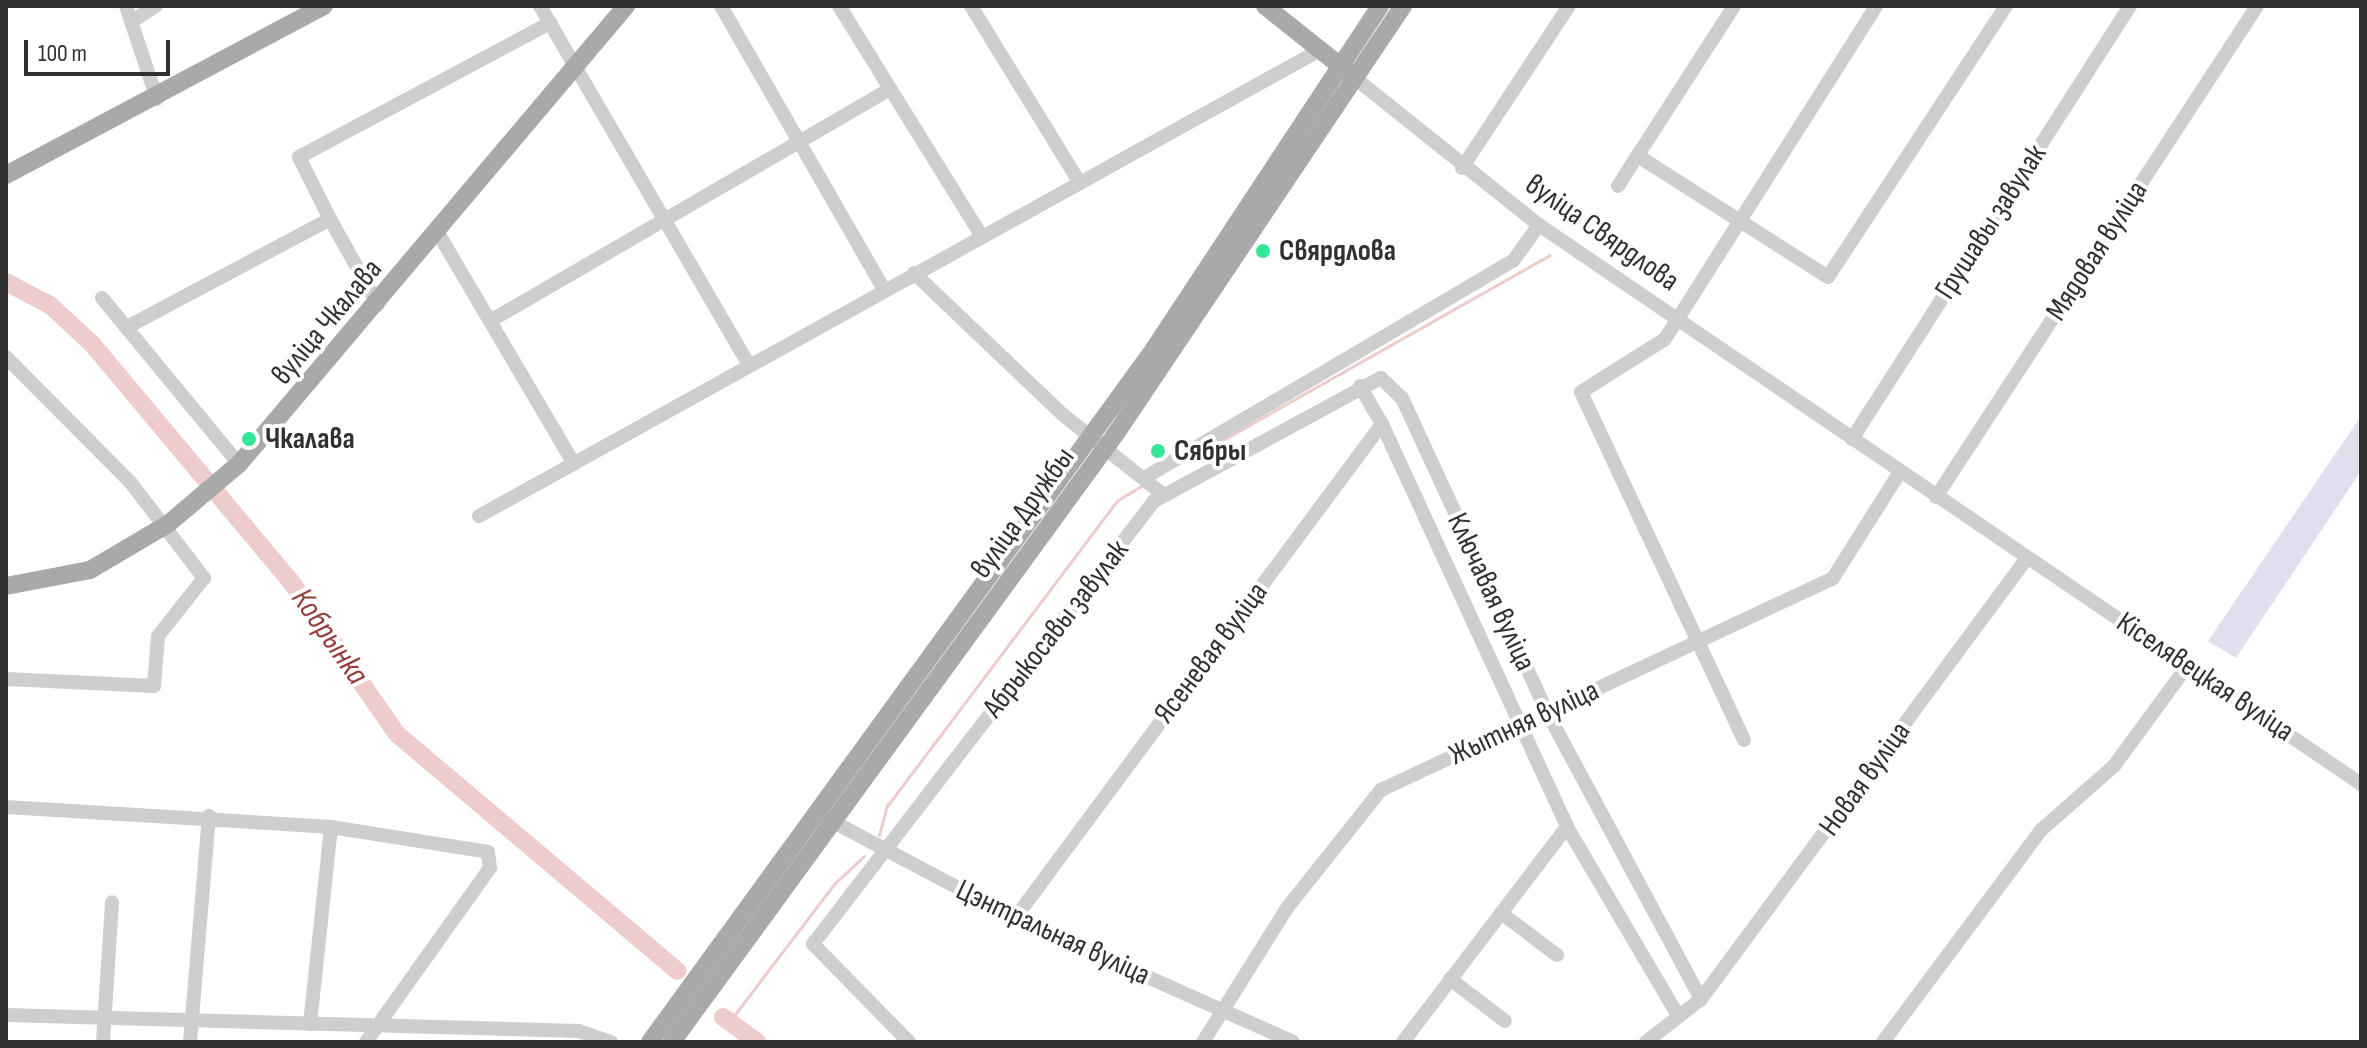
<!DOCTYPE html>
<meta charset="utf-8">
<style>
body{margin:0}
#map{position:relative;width:2367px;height:1048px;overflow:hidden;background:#fff;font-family:"Sofia Sans Condensed",sans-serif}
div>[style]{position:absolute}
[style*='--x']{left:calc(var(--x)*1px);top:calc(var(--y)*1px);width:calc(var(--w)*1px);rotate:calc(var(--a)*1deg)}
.green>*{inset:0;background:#e0dfee}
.stream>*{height:3px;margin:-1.5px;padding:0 1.5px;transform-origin:1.5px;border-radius:1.5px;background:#edcccb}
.river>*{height:18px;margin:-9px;padding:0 9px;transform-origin:9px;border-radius:9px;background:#edcccb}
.minor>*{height:14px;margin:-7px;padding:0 7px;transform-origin:7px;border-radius:7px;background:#cecece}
.major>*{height:18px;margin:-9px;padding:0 9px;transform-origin:9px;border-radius:9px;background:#a9a9a9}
.dots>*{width:22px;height:22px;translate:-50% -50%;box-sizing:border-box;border:4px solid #fff;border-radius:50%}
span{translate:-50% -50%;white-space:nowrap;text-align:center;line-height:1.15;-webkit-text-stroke:8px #fff;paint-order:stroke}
.street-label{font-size:30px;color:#313131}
.poi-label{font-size:30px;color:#313131;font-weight:700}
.left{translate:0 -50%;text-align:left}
.water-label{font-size:32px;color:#953e3d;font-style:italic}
.frame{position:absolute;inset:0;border:8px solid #313131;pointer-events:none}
.scale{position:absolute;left:24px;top:40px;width:146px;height:36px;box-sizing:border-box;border:4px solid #313131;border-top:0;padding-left:10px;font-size:24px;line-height:28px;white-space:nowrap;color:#313131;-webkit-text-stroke:6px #fff;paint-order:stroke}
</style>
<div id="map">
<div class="green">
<div style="clip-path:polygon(2361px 416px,2361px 471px,2236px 658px,2208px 641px)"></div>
</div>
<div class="stream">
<div style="--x:1191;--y:458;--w:412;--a:-29.5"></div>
<div style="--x:879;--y:835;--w:30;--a:-75"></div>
<div style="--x:887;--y:806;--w:383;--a:-53"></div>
<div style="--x:1118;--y:500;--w:29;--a:-31"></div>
<div style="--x:729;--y:1022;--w:173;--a:-52.7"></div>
<div style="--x:834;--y:884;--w:41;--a:-43"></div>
</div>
<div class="river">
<div style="--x:6;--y:282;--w:50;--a:27.6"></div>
<div style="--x:50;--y:305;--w:59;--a:42.9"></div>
<div style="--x:93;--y:345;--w:310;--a:50.1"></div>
<div style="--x:292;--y:583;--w:184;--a:55.2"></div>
<div style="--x:397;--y:734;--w:367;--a:40.2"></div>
<div style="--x:723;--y:1017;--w:42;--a:36.3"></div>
</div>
<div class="minor">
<div style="--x:126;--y:6;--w:98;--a:71.6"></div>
<div style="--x:540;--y:6;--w:414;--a:59.8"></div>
<div style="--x:721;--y:6;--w:327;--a:60.1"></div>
<div style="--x:839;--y:6;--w:269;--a:58.2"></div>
<div style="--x:971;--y:6;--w:208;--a:58.4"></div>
<div style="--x:131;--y:22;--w:30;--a:-33"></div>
<div style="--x:1356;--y:79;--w:234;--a:38.6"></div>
<div style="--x:1539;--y:225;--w:994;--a:34.22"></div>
<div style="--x:1638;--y:156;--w:225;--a:32.5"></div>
<div style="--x:1828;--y:277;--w:324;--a:-56.7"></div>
<div style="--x:1462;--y:168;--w:194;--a:-56.6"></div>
<div style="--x:1618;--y:186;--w:214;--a:-57.2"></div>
<div style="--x:330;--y:219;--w:98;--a:60.8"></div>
<div style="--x:438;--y:233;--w:268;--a:59.5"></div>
<div style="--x:914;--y:273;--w:204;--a:43.6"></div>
<div style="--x:1062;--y:414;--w:130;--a:38.5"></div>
<div style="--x:102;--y:298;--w:215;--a:50.5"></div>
<div style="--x:490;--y:321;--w:462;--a:-30.1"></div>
<div style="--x:129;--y:326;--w:228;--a:-28"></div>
<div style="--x:330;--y:219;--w:69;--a:-116.6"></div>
<div style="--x:299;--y:157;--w:285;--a:-28.1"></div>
<div style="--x:6;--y:357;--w:177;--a:45.2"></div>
<div style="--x:131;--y:483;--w:120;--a:52.5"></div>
<div style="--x:204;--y:578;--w:74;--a:128.4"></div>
<div style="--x:158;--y:636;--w:50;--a:94.6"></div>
<div style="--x:154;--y:686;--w:148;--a:-177.3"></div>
<div style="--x:1382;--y:424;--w:443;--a:65.3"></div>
<div style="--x:1567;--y:827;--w:217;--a:59.5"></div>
<div style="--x:1852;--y:439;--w:515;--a:-57.3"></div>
<div style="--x:1144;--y:478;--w:428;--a:-30.5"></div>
<div style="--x:1513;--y:261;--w:44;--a:-54.2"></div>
<div style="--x:1936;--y:497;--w:587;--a:-56.82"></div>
<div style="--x:479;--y:516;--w:961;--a:-28.99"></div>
<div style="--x:1744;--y:740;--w:384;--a:-115.1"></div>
<div style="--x:1581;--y:392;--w:99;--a:-32.2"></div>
<div style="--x:1665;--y:339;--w:394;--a:-57.6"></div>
<div style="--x:6;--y:807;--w:326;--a:3.5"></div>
<div style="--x:331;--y:827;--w:159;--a:9"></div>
<div style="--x:488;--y:852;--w:16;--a:83"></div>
<div style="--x:490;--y:868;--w:214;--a:125.5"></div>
<div style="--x:826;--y:818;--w:214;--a:27.9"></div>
<div style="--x:1015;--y:918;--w:304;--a:24"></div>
<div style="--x:1501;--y:913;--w:70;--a:36.9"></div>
<div style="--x:1015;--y:918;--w:615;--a:-53.39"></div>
<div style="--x:1382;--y:424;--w:44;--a:-120.1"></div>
<div style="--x:1450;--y:979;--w:69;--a:37.4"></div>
<div style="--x:6;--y:1015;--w:573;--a:1.6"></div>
<div style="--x:579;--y:1031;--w:34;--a:19"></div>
<div style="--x:310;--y:1024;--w:198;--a:-83.9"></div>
<div style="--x:103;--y:1042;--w:140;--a:-86.3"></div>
<div style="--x:190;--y:1042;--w:227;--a:-85.2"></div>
<div style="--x:909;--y:1042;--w:137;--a:-134.4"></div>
<div style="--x:813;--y:944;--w:559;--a:-52.41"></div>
<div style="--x:1154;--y:501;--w:258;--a:-28.5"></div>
<div style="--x:1381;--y:378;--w:29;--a:44"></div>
<div style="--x:1402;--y:398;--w:346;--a:65.2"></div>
<div style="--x:1547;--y:712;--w:326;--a:61.8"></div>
<div style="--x:1203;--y:1042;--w:158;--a:-57.9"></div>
<div style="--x:1287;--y:908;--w:151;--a:-51.5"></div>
<div style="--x:1381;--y:790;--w:499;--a:-25.1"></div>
<div style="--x:1833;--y:578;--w:125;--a:-57.7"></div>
<div style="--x:1403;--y:1042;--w:270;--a:-52.7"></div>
<div style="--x:1646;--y:1042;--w:70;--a:-38"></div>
<div style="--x:1701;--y:999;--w:548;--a:-53.53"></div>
<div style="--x:1883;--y:1042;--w:263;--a:-53.3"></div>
<div style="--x:2040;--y:831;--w:98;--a:-41.3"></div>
<div style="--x:2114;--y:766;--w:125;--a:-53.8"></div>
</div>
<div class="major">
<div style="--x:1265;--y:6;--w:106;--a:38.5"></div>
<div style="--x:6;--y:175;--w:360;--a:-28"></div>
<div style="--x:6;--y:586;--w:86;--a:-10.8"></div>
<div style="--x:90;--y:570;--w:91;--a:-30.5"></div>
<div style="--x:168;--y:524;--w:93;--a:-40.2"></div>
<div style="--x:239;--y:464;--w:600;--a:-49.8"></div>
<div style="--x:650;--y:1042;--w:857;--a:-53.97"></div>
<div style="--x:1154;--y:349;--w:411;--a:-56.6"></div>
<div style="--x:672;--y:1042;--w:755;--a:-53.89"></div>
<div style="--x:1117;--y:432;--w:513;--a:-56.12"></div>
</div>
<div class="dots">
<div style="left:1263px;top:251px;background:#33e796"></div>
<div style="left:249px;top:439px;background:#33e796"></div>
<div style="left:1158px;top:451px;background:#33e796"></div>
</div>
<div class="street-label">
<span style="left:1991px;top:222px;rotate:-57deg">Грушавы завулак</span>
<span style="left:1602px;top:233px;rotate:35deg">вуліца Свярдлова</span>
<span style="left:2097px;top:251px;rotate:-57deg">Мядовая вуліца</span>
<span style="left:327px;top:322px;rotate:-50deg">вуліца Чкалава</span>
<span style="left:1023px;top:513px;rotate:-54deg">вуліца Дружбы</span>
<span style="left:1491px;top:592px;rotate:65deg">Ключавая вуліца</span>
<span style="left:1056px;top:629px;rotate:-52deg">Абрыкосавы завулак</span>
<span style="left:1211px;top:653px;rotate:-53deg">Ясеневая вуліца</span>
<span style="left:2205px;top:677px;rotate:34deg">Кіселявецкая вуліца</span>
<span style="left:1524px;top:723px;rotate:-25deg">Жытняя вуліца</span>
<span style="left:1865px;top:779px;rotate:-54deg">Новая вуліца</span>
<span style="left:1053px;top:933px;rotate:25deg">Цэнтральная вуліца</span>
</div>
<div class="poi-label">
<span class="left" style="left:1279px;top:251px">Свярдлова</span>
<span class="left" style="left:265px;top:439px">Чкалава</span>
<span class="left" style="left:1174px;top:451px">Сябры</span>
</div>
<div class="water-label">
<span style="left:329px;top:637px;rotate:55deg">Кобрынка</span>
</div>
<div class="frame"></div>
<div class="scale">100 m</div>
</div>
